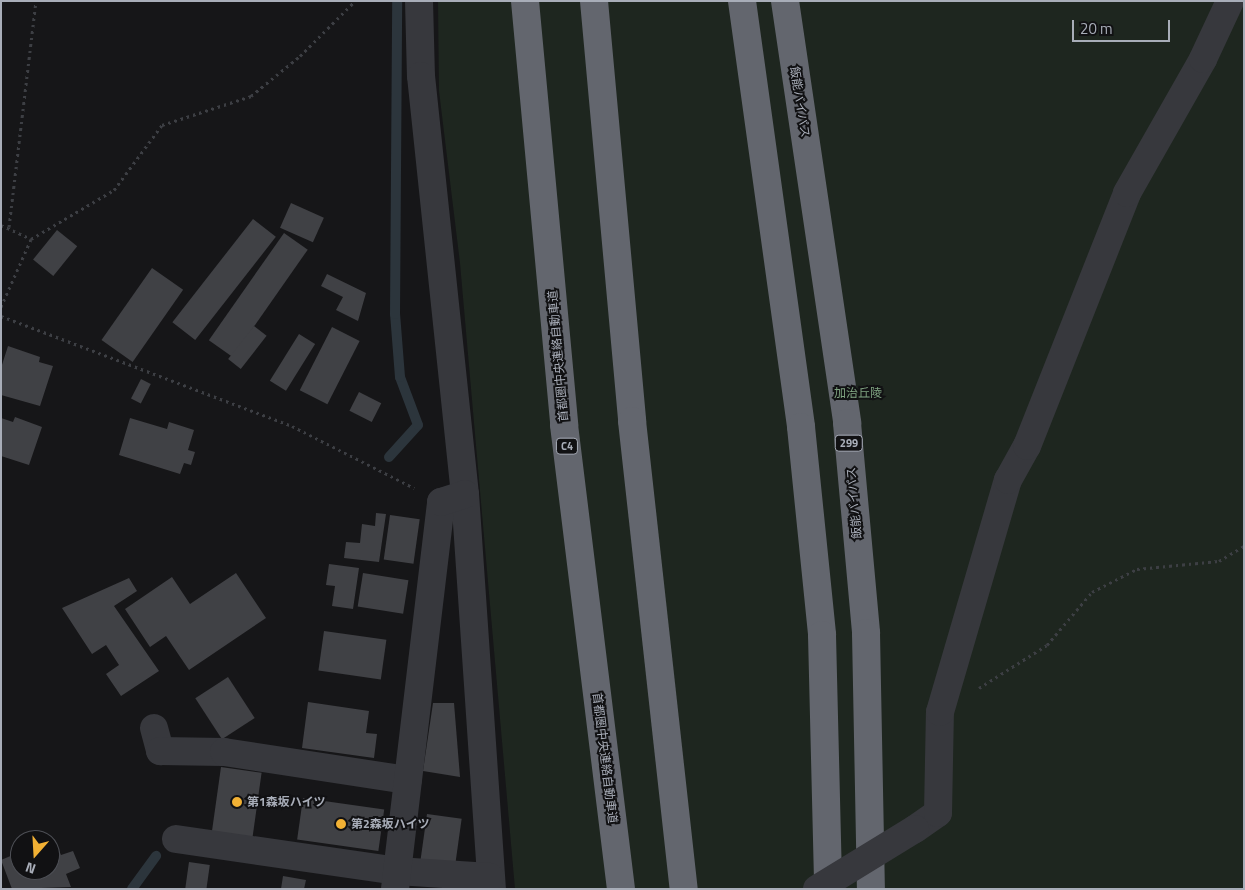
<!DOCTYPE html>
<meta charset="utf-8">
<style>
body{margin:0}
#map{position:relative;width:1245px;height:890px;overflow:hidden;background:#161618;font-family:"Titillium Web","Noto Sans JP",sans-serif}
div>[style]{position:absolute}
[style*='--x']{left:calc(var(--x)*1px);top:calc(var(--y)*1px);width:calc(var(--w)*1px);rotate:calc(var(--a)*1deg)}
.green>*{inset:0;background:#1e261f}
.stream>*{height:10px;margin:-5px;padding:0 5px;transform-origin:5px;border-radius:5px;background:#2c353c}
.building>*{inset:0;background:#404145;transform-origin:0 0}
.path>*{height:3px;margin-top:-1.5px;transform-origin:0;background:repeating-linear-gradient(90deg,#3d3f44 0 2.5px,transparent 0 6.5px)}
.minor>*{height:28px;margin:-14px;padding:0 14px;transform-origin:14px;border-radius:14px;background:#37383d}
.highway>*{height:28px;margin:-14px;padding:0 14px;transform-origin:14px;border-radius:14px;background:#63666e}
.minor-bridge>*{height:28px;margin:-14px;padding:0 14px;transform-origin:14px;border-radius:14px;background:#37383d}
.dots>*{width:14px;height:14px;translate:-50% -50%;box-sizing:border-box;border:2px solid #111113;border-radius:50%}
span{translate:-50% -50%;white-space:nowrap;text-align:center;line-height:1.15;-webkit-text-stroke:4px #111113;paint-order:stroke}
.shield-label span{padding:1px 4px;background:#111113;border:1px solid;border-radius:4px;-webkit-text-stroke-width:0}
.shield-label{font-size:11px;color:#a8adb8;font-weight:700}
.street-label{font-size:12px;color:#a8adb8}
.park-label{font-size:12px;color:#7fa381}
.poi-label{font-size:12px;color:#a8adb8;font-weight:700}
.left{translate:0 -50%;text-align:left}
.frame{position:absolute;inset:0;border:2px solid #a8adb8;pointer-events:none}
.north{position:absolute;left:10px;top:830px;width:50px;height:50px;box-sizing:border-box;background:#111113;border:1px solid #4d4f55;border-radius:50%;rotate:199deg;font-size:14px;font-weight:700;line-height:20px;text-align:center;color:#a8adb8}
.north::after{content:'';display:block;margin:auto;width:18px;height:22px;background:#f2b134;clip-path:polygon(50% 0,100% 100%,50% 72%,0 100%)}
.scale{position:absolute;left:1072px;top:20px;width:98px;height:22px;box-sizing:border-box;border:2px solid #a8adb8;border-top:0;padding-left:6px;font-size:15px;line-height:18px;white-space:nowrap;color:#a8adb8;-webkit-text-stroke:4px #111113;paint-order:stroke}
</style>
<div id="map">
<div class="green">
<div style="clip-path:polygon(438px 1px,1244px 1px,1244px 889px,515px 889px,460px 263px,439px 91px)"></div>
</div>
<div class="stream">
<div style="--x:389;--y:457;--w:43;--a:-47.8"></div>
<div style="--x:418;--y:425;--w:51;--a:-110.6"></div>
<div style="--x:400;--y:377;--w:63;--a:-94.5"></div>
<div style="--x:395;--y:314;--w:313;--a:-89.6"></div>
<div style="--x:132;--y:889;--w:41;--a:-54"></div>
</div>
<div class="building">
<div style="left:291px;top:203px;width:36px;height:27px;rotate:24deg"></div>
<div style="left:253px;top:219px;width:29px;height:131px;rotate:38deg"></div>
<div style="left:57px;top:230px;width:26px;height:38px;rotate:39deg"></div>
<div style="left:284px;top:233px;width:29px;height:131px;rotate:35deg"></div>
<div style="left:152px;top:268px;width:38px;height:88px;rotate:35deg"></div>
<div style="clip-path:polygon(327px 274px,366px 293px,358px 321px,336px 310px,343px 297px,321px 286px)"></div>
<div style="left:254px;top:326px;width:16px;height:42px;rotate:38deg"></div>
<div style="left:332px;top:327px;width:31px;height:71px;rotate:27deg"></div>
<div style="left:299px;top:334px;width:19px;height:55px;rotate:32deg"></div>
<div style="clip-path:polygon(8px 346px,40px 357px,39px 362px,53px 366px,40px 406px,1px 395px,1px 368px)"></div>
<div style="left:141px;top:379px;width:11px;height:22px;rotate:27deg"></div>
<div style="left:359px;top:392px;width:25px;height:21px;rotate:27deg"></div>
<div style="clip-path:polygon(15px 417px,42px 427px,29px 465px,1px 456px,1px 418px,13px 422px)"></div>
<div style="clip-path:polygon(130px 418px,167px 429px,169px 422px,194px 430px,188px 450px,195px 452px,191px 465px,184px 463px,180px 474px,119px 455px)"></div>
<div style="clip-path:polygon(376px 513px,386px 514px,379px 562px,344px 558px,346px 542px,360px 543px,362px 524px,375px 526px)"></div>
<div style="left:390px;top:515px;width:30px;height:45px;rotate:8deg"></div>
<div style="clip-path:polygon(329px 564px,359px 568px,353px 609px,332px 606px,335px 586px,326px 585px)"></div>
<div style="clip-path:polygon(236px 573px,266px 618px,189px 670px,166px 636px,150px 647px,125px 609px,172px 577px,190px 604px)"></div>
<div style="left:363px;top:573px;width:46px;height:34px;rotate:9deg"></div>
<div style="clip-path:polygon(129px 578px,137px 591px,114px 606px,159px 671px,121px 696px,106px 674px,119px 665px,106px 645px,92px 654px,62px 608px)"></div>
<div style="left:324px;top:631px;width:63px;height:40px;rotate:8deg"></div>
<div style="left:228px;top:677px;width:49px;height:39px;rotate:57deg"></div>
<div style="clip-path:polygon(308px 702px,369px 711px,366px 733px,377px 734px,374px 758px,302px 748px)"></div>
<div style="clip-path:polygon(433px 703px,454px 703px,460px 777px,423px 771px)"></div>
<div style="left:221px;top:767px;width:41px;height:65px;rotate:8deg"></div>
<div style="left:303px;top:798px;width:82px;height:42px;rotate:8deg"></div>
<div style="left:427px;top:814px;width:35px;height:52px;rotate:8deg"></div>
<div style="clip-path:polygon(54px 839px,61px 855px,73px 851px,80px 868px,66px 874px,71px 887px,12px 889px,1px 860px,20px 852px,20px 870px,50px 870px,50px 840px)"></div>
<div style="left:189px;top:862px;width:21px;height:27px;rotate:8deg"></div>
<div style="clip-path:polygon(283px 876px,306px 880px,304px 889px,281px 889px)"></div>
</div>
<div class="path">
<div style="--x:1;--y:225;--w:33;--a:25"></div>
<div style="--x:9;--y:227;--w:228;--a:-83.2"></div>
<div style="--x:1;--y:307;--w:74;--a:-66.2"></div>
<div style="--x:31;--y:239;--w:96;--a:-30.6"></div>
<div style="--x:114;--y:190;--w:81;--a:-53.6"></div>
<div style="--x:162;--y:125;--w:94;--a:-18"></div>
<div style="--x:251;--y:96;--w:63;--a:-39.2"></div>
<div style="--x:300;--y:56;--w:78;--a:-45"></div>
<div style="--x:1;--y:316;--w:311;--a:20.7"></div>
<div style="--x:292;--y:426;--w:137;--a:26.9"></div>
<div style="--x:979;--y:688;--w:80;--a:-32.3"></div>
<div style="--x:1047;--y:645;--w:70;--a:-49.7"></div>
<div style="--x:1092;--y:592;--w:51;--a:-27.1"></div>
<div style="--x:1137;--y:569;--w:82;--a:-5.6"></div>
<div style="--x:1219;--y:561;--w:29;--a:-31"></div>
</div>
<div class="minor">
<div style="--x:419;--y:1;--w:75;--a:88.5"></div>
<div style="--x:421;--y:76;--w:420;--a:84"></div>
<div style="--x:465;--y:494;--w:396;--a:86.1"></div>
<div style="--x:154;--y:728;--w:24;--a:75"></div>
<div style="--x:160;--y:751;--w:64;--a:0.9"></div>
<div style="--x:224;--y:752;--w:186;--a:8.7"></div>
<div style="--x:915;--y:829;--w:28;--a:-35"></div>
<div style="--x:938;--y:813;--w:101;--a:-88.9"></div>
<div style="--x:940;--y:712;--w:242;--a:-73.7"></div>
<div style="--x:1008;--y:480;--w:39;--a:-61"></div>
<div style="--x:1027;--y:446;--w:272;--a:-68.4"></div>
<div style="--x:1127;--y:193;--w:154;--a:-60.4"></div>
<div style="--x:1203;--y:59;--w:64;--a:-65"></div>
<div style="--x:176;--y:839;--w:223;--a:8.2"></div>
<div style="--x:397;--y:871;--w:93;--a:3.7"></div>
<div style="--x:395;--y:889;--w:390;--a:-83.2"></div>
<div style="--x:441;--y:502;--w:25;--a:-18"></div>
</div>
<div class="highway">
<div style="--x:525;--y:1;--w:426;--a:84.7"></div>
<div style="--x:564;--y:425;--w:467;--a:83"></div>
<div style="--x:594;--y:1;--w:422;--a:84.8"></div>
<div style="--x:632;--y:421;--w:471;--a:83.7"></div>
<div style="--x:742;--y:1;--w:430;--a:82.1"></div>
<div style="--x:801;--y:427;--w:209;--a:84.2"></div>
<div style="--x:822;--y:635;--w:254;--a:88.6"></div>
<div style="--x:785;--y:1;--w:427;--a:81.6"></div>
<div style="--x:847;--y:423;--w:211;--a:84.8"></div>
<div style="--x:866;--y:633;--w:256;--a:88.9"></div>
</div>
<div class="minor-bridge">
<div style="--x:817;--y:889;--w:115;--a:-31.5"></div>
</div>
<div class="dots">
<div style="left:237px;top:802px;background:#f2b134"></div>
<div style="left:341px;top:824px;background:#f2b134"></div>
</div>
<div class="shield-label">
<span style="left:849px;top:443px">299</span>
<span style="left:567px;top:446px">C4</span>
</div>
<div class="street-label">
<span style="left:800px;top:102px;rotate:81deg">飯能バイパス</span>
<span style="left:558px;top:356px;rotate:-95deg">首都圏中央連絡自動車道</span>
<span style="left:854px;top:503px;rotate:-95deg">飯能バイパス</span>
<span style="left:605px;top:758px;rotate:83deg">首都圏中央連絡自動車道</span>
</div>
<div class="park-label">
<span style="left:858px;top:393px">加治丘陵</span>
</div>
<div class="poi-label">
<span class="left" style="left:247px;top:802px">第1森坂ハイツ</span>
<span class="left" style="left:351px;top:824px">第2森坂ハイツ</span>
</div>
<div class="frame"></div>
<div class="north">N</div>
<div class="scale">20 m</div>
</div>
